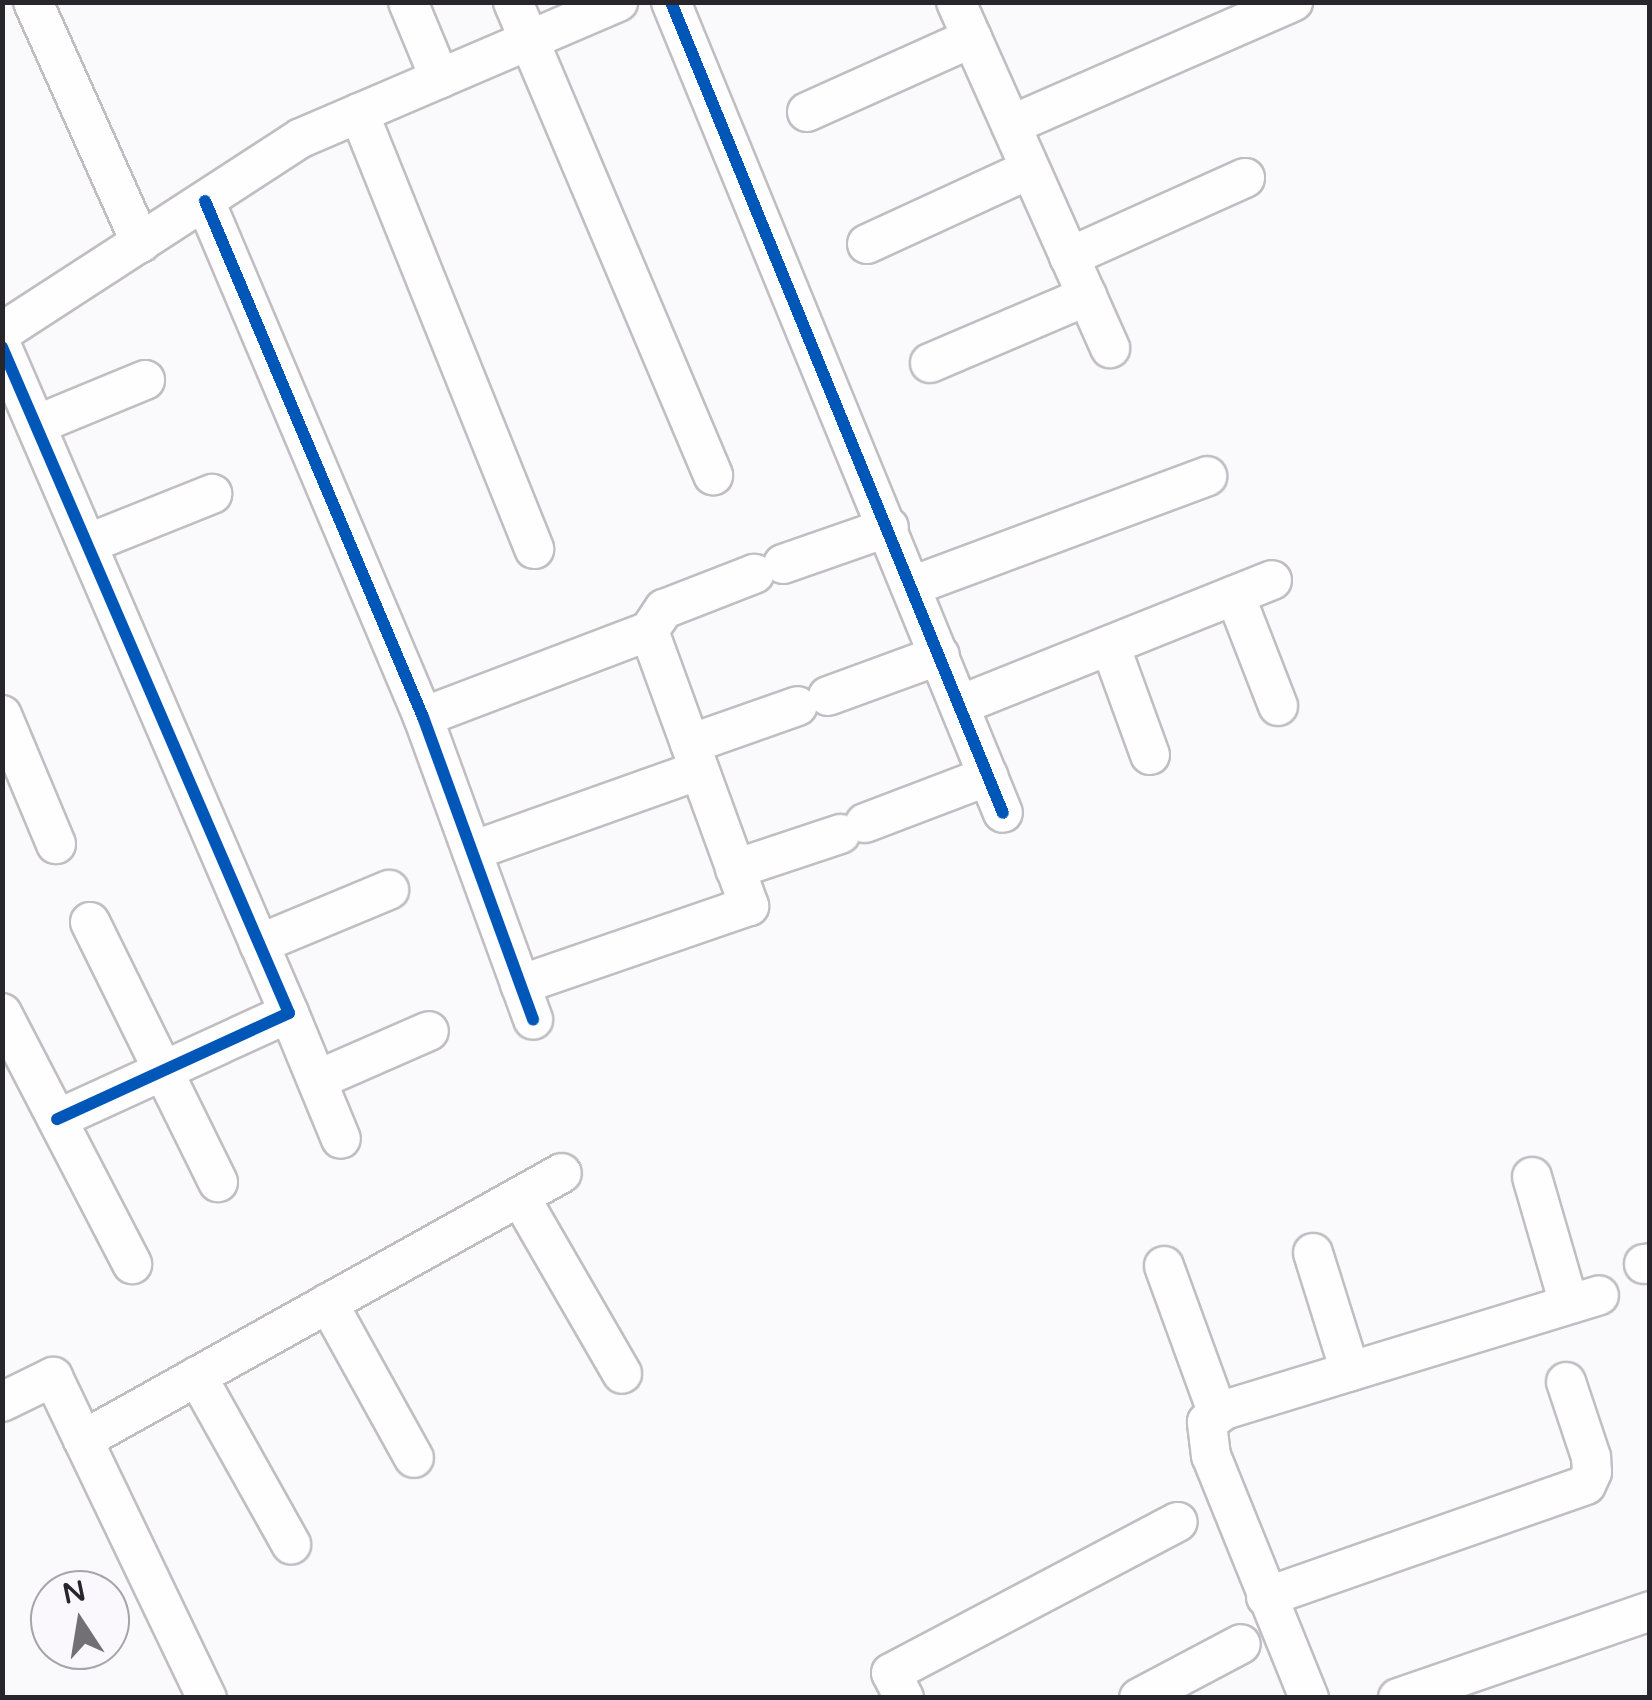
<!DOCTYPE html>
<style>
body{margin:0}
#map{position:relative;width:1652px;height:1700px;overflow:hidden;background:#faf9fc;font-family:"Varela Round",sans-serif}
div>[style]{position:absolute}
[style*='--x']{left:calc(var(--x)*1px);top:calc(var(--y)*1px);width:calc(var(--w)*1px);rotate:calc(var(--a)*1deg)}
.roads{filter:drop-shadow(2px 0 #c0bec3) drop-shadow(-2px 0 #c0bec3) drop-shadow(0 2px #c0bec3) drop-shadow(0 -2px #c0bec3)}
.street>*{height:38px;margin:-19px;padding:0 19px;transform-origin:19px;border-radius:19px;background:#fefeff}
.cycleway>*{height:12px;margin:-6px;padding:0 6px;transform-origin:6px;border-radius:6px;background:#0057b8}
span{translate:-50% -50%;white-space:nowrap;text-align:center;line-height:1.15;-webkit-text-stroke:9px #faf8fd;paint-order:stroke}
.frame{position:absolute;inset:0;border:5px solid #28252d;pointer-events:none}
.north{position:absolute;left:30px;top:1570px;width:100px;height:100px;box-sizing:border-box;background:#faf8fd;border:2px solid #a6a4aa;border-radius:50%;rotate:348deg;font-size:28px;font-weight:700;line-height:40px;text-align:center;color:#28252d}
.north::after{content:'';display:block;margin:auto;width:35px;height:45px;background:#726f75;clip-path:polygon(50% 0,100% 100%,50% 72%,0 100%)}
</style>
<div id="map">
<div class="roads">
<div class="street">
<div style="--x:33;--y:2;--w:264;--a:65.9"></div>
<div style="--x:408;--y:2;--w:83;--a:67.4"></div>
<div style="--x:513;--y:2;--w:514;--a:67.08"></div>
<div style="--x:671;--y:2;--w:876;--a:67.74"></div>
<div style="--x:956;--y:2;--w:379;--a:66"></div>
<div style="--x:807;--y:112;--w:181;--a:-24.2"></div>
<div style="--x:359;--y:113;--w:470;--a:68.1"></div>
<div style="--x:1011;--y:125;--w:308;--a:-23.6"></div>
<div style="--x:205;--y:201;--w:560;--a:67.1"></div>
<div style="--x:423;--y:717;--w:322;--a:70"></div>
<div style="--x:867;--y:244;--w:179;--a:-24.7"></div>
<div style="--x:1069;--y:257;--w:193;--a:-24.2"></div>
<div style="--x:2;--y:332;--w:356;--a:-33"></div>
<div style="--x:301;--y:138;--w:345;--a:-23.2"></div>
<div style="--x:2;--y:347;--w:725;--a:66.69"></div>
<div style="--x:289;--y:1013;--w:255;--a:155.4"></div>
<div style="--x:930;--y:363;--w:171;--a:-23.1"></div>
<div style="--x:36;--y:425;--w:118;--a:-22.4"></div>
<div style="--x:87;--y:544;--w:135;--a:-21.8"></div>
<div style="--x:783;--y:564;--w:112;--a:-19.2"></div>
<div style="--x:912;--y:586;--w:315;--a:-20.4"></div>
<div style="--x:1235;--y:595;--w:119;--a:68.8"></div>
<div style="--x:649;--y:631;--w:27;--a:-56"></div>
<div style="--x:664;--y:609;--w:97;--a:-21.3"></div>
<div style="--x:1110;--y:645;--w:117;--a:70"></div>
<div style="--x:828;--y:696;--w:119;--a:-20.1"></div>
<div style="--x:960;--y:705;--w:336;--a:-21.8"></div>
<div style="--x:2;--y:715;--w:140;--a:67.3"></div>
<div style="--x:423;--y:717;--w:242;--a:-20.8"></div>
<div style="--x:649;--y:631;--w:293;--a:70"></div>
<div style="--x:749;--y:906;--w:242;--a:161"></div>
<div style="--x:690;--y:744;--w:114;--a:-19.4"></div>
<div style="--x:865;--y:823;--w:132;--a:-20.9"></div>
<div style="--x:472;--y:851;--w:241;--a:-19.6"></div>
<div style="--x:735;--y:869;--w:111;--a:-18.4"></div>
<div style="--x:90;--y:922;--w:290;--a:63.8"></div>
<div style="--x:259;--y:944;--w:141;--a:-22.6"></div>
<div style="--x:2;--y:1013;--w:283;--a:62.6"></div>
<div style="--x:289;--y:1013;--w:136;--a:67.6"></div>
<div style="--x:317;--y:1080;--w:122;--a:-23.6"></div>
<div style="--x:1532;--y:1177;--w:132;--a:73.8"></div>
<div style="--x:520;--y:1197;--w:204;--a:60"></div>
<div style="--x:1313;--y:1253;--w:124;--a:72.6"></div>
<div style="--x:1644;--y:1264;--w:6;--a:-9"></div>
<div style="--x:1164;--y:1266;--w:158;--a:70"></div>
<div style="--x:328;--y:1303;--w:177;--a:61"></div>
<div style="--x:197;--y:1376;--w:193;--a:60.8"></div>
<div style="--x:2;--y:1402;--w:57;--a:-26.1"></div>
<div style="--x:53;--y:1377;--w:356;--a:64.4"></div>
<div style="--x:83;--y:1440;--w:548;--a:-29.14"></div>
<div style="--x:1266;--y:1597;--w:339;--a:-19.3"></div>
<div style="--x:1586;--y:1485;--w:14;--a:-65"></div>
<div style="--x:1592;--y:1472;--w:15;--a:-94"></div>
<div style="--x:1591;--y:1457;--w:79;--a:-108.4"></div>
<div style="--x:904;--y:1698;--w:28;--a:-117"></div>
<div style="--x:891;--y:1673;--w:324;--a:-27.8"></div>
<div style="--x:1139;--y:1698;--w:115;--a:-27.9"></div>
<div style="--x:1309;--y:1698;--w:261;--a:-112"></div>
<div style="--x:1211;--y:1456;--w:34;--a:-97"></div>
<div style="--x:1207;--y:1422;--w:21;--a:-35"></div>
<div style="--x:1224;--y:1410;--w:392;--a:-17"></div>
<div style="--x:1398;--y:1698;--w:267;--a:-19"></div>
</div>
</div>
<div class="cycleway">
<div style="--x:671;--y:2;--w:876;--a:67.74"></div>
<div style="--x:205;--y:201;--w:560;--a:67.1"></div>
<div style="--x:423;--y:717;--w:322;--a:70"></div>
<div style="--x:2;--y:347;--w:725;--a:66.69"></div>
<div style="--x:289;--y:1013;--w:255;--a:155.4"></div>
</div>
<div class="frame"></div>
<div class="north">N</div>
</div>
